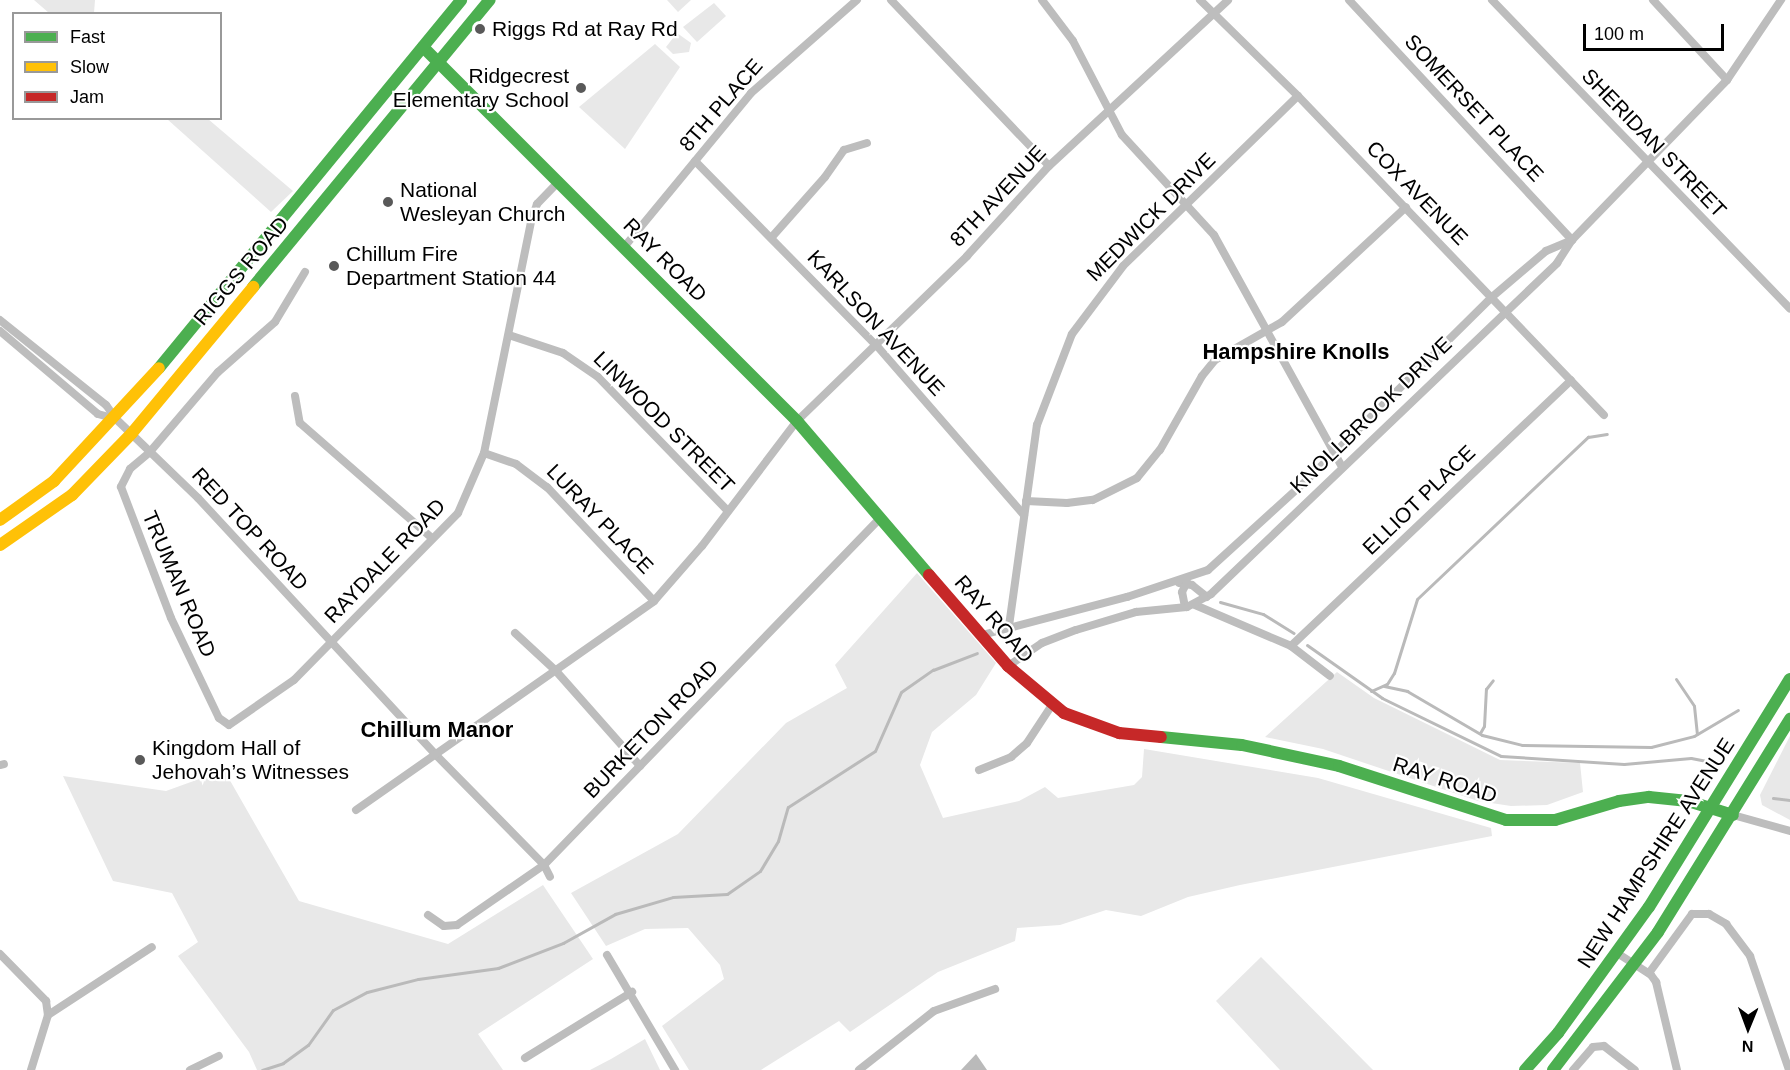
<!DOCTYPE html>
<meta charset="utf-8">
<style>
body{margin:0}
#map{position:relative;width:1790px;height:1070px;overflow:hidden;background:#fff;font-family:Arial,sans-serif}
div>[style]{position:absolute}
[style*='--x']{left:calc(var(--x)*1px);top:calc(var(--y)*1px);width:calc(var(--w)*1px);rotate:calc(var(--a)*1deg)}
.green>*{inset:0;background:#e8e8e8}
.water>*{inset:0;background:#bababa}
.stream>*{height:3px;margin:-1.5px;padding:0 1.5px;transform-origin:1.5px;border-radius:1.5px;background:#bababa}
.street>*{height:8px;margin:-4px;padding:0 4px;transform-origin:4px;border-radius:4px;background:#bdbdbd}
.fast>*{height:12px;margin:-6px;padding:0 6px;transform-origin:6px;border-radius:6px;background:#4caf50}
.slow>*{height:12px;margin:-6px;padding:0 6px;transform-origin:6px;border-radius:6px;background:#ffc107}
.jam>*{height:12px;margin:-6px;padding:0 6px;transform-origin:6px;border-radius:6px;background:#c62828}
.dots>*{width:16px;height:16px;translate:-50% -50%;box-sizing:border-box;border:3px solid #fff;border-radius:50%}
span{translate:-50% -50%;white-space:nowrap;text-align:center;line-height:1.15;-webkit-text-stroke:4.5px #fff;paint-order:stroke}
.poi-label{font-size:21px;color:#000}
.left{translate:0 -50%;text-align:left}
.right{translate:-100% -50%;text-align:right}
.street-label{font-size:21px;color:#000}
.neighbourhood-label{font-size:22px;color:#000;font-weight:700}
.legend{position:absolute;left:12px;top:12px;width:210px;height:108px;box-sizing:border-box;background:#fff;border:2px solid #999;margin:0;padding:8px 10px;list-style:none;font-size:18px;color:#000}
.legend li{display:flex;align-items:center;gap:12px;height:30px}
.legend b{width:30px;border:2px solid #999}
.north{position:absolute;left:1718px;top:998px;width:60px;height:60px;-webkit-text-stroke:4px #fff;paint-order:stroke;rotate:181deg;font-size:16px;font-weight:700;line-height:24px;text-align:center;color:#000}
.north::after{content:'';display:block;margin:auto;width:21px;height:27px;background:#000;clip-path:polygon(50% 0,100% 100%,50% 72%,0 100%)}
.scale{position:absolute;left:1583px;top:24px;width:141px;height:27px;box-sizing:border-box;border:3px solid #000;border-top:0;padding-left:8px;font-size:18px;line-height:21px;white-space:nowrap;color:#000;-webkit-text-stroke:4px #fff;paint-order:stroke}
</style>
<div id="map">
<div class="green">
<div style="clip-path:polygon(34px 0,95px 0,94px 13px,49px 13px)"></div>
<div style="clip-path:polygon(667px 0,691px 0,678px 12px)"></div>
<div style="clip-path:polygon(714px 3px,726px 16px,697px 42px,683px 27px)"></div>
<div style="clip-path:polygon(677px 33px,691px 43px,689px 52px,673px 54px,666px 47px)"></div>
<div style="clip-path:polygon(655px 44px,680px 67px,625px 149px,579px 107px)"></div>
<div style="clip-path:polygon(167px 119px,208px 119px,293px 191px,271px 212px)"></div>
<div style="clip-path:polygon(917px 573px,996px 663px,976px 695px,932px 732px,920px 765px,943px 818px,1019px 801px,1045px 787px,1058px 798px,1134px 785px,1142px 777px,1144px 749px,1318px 778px,1491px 828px,1492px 836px,1240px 885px,1188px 897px,1141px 916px,1106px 910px,1060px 925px,1017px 928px,1015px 941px,938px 972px,850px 1032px,839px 1021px,761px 1070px,689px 1070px,662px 1026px,724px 979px,720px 965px,688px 928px,645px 929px,606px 946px,571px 893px,678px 834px,786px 723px,847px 688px,835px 665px)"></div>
<div style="clip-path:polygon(1337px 672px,1374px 698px,1500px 760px,1580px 763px,1583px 792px,1547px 805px,1511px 806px,1478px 801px,1323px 749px,1265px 737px)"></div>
<div style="clip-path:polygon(1790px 736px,1790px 820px,1762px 805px,1760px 795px)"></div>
<div style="clip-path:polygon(224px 770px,299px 901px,448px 944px,543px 885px,593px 959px,478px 1034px,503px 1070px,257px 1070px,249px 1052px,178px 956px,198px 942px,172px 893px,113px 881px,63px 776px,166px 791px)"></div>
<div style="clip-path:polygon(1261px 957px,1373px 1070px,1280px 1070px,1216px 1001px)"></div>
<div style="clip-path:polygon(645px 1039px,660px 1070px,590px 1070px,611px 1059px)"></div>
</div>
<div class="water">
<div style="clip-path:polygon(976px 1054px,987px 1070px,961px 1070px)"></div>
</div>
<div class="stream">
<div style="--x:1220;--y:602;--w:45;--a:15.6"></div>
<div style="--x:1263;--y:614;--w:36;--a:32"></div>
<div style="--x:1307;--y:645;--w:92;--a:35.2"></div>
<div style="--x:1382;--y:698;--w:132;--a:26"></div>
<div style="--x:1501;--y:756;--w:123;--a:3.7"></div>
<div style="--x:1624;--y:764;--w:67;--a:-5.1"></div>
<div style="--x:1691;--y:758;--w:21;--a:11"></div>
<div style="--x:1676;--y:679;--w:32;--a:56"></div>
<div style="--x:1694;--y:706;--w:28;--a:84"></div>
<div style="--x:1384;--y:686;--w:24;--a:12"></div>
<div style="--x:1407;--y:691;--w:87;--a:30.4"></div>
<div style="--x:1482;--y:735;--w:41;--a:14"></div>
<div style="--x:1522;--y:745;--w:129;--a:0.9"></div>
<div style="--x:1651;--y:747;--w:44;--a:-14.3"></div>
<div style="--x:1694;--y:736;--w:51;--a:-30.6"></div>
<div style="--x:1371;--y:691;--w:17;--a:-24"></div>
<div style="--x:1387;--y:684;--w:13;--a:-58"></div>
<div style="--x:1394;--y:673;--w:77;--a:-72.7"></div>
<div style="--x:1417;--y:599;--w:236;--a:-43.5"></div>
<div style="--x:1588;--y:437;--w:19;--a:-9"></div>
<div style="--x:1480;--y:733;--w:8;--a:-60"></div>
<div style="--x:1484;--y:726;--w:37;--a:-87"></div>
<div style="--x:1486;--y:689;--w:11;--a:-52"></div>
<div style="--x:1773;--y:798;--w:17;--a:7"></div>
<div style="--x:262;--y:1070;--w:22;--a:-18"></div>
<div style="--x:283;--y:1063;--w:31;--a:-36"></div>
<div style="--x:308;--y:1045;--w:43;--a:-54.5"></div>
<div style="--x:333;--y:1010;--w:38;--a:-28"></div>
<div style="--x:367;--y:992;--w:53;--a:-14.3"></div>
<div style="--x:418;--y:979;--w:81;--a:-7.8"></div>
<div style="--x:498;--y:968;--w:70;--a:-21"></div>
<div style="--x:563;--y:943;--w:60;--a:-29.1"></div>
<div style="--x:615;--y:914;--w:60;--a:-16.3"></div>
<div style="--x:673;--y:897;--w:54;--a:-3.2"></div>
<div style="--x:727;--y:894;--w:40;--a:-34.9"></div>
<div style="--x:760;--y:871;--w:35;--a:-59"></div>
<div style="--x:778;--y:841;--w:35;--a:-74"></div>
<div style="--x:788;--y:807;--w:103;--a:-32.8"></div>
<div style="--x:875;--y:751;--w:64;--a:-66.2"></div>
<div style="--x:901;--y:692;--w:39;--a:-35"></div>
<div style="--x:933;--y:670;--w:47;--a:-21.1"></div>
</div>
<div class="street">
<div style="--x:891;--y:0;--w:229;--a:46.4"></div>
<div style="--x:1042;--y:0;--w:51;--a:52.9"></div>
<div style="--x:1073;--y:41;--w:106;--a:62.5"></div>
<div style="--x:1122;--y:135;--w:136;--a:47.4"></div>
<div style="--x:1214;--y:235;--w:265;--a:61.1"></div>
<div style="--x:1200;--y:0;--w:137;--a:44.4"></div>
<div style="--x:1298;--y:96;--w:442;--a:46.2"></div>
<div style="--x:1349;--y:0;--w:328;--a:47.1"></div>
<div style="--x:1492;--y:0;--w:429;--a:46"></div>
<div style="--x:1653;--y:0;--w:109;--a:47.2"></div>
<div style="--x:695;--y:161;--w:260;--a:45.5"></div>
<div style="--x:877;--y:346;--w:224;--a:49"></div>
<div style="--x:771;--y:238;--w:81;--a:-48.5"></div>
<div style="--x:825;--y:177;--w:33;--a:-55"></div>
<div style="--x:844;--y:150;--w:24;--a:-17"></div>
<div style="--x:625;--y:246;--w:198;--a:-50.5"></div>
<div style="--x:751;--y:93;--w:141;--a:-41.3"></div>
<div style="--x:305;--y:272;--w:58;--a:121"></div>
<div style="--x:275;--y:322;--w:76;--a:138.7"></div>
<div style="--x:218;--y:372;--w:105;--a:130.4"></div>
<div style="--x:150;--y:452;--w:26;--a:140"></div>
<div style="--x:130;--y:469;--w:20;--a:117"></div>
<div style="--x:121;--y:487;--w:140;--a:69.1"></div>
<div style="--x:171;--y:618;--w:111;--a:64.4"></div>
<div style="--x:219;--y:718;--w:12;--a:35"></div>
<div style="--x:229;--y:725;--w:79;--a:-34.7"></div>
<div style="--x:294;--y:680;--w:234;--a:-45.5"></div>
<div style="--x:458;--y:513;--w:65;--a:-66.6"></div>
<div style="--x:484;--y:453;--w:240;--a:-78.5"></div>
<div style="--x:532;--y:218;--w:15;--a:-70"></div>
<div style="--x:537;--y:204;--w:32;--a:-46"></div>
<div style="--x:0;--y:320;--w:136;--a:38.7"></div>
<div style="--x:106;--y:405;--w:17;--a:54"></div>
<div style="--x:116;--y:419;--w:114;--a:43.9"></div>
<div style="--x:198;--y:498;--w:349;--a:47.2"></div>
<div style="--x:435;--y:754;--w:156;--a:45.5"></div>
<div style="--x:544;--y:865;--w:13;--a:63"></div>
<div style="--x:0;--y:331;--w:128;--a:40.3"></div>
<div style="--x:98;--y:414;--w:18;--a:16"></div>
<div style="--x:509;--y:335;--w:57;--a:18.4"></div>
<div style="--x:563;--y:353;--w:42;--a:34.4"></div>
<div style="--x:598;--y:377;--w:185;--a:45.9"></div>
<div style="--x:295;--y:396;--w:27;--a:80"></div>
<div style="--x:300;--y:423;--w:175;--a:41.1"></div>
<div style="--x:484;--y:453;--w:34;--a:19"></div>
<div style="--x:516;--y:464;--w:39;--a:37"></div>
<div style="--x:547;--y:487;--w:156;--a:46.8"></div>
<div style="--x:1026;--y:501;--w:41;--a:2.8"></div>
<div style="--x:1067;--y:503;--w:26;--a:-7"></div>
<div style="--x:1093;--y:500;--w:49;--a:-26.6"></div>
<div style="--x:1137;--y:478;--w:36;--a:-51"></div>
<div style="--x:1160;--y:450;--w:85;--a:-60.4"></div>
<div style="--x:1202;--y:376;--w:21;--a:-51"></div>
<div style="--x:1215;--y:360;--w:77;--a:-29.6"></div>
<div style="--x:1282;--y:322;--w:169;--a:-42.8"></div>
<div style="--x:1179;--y:583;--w:13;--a:9"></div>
<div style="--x:1192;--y:585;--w:19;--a:39"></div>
<div style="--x:1195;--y:605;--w:104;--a:23.1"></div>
<div style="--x:1291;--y:646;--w:49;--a:37.6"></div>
<div style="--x:1185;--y:607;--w:15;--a:-101"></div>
<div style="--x:1182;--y:592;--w:11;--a:-63"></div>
<div style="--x:1009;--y:626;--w:203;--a:-82.1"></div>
<div style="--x:1037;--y:425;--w:97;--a:-69"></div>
<div style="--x:1072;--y:334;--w:85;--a:-53.1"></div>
<div style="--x:1123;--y:266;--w:244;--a:-44.2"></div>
<div style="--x:515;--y:633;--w:56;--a:42.8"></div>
<div style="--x:556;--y:671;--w:127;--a:48.5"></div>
<div style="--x:982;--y:635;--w:150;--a:-14.7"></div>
<div style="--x:1127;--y:597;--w:85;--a:-18.4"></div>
<div style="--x:1208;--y:570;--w:135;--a:-42.3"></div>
<div style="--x:1308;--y:479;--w:259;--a:-44.7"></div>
<div style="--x:1492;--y:297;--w:71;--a:-40.4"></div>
<div style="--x:1546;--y:251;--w:28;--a:-23"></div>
<div style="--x:1291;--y:646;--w:386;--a:-43.5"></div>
<div style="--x:1008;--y:666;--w:41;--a:-34.1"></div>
<div style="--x:1042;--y:643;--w:36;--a:-21"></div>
<div style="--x:1076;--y:630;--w:63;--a:-16.7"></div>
<div style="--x:1136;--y:612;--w:51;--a:-5.6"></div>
<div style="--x:1187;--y:607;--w:27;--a:-28"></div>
<div style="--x:1211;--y:594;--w:479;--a:-43.7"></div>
<div style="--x:1557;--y:263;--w:27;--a:-57"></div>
<div style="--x:1572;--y:240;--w:223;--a:-45.9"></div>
<div style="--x:1727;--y:80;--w:97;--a:-56"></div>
<div style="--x:0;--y:765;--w:4;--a:-14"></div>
<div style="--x:979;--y:770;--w:35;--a:-22"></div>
<div style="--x:1011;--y:757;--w:21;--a:-41"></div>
<div style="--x:1027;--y:743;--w:45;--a:-56.7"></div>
<div style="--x:356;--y:810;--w:364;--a:-35"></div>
<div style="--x:654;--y:601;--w:73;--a:-48.9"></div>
<div style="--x:702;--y:546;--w:157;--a:-52.8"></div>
<div style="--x:797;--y:421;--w:237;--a:-44.1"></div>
<div style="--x:967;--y:256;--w:122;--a:-47.7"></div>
<div style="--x:1049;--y:166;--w:244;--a:-42.8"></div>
<div style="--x:1733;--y:815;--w:59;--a:15.7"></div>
<div style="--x:428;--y:915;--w:19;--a:35"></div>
<div style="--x:444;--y:926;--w:13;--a:-4"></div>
<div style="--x:457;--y:925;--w:106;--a:-34.6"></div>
<div style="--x:544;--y:865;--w:483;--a:-45.9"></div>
<div style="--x:1617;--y:953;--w:40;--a:32.9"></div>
<div style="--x:1651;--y:975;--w:9;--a:54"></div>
<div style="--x:1656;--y:982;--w:90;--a:76.6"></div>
<div style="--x:0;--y:954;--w:66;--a:45.6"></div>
<div style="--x:46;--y:1001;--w:14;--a:82"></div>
<div style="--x:607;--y:955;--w:134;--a:59.4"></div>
<div style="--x:1649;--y:973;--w:73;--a:-53.9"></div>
<div style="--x:1692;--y:914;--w:17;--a:0"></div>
<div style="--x:1709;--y:914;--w:20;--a:30"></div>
<div style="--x:1726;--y:924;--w:40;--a:53"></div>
<div style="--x:1750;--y:956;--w:120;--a:71.1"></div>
<div style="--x:525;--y:1058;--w:126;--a:-31.7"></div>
<div style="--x:31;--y:1070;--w:58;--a:-72.8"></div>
<div style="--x:48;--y:1015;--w:124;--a:-33.2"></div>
<div style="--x:190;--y:1070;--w:32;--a:-26"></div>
<div style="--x:859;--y:1070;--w:95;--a:-38.2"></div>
<div style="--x:934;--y:1011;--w:65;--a:-19.8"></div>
<div style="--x:1573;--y:1070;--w:30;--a:-49"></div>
<div style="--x:1593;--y:1047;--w:11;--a:-5"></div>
<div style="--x:1604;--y:1046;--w:39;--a:38"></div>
</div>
<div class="fast">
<div style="--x:423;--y:47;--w:529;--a:45"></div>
<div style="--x:797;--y:421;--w:203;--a:49.4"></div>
<div style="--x:253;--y:287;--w:372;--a:-50.5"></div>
<div style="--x:159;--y:368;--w:476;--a:-50.6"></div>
<div style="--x:1161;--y:737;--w:81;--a:5.6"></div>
<div style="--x:1242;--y:745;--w:99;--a:12.2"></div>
<div style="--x:1339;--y:766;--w:176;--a:17.9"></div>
<div style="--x:1506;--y:820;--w:49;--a:0"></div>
<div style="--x:1555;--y:820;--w:67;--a:-16.5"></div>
<div style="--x:1619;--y:801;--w:30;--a:-8"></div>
<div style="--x:1649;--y:797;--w:39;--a:6"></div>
<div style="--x:1688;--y:801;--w:47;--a:17.3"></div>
<div style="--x:1525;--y:1070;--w:50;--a:-48.3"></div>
<div style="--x:1558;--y:1033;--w:155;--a:-54.2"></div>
<div style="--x:1649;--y:907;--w:268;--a:-58.3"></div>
<div style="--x:1553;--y:1070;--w:173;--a:-52.7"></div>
<div style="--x:1658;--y:932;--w:251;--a:-58.2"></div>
</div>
<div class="slow">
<div style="--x:0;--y:520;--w:67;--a:-35.8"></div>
<div style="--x:54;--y:481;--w:154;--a:-47.1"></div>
<div style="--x:0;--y:545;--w:88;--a:-34.8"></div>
<div style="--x:72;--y:495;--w:86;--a:-45.9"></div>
<div style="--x:132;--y:433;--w:190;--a:-50.3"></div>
</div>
<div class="jam">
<div style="--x:929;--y:575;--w:121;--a:49"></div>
<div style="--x:1008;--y:666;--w:73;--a:40"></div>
<div style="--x:1064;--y:713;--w:59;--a:20"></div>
<div style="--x:1119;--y:733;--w:42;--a:5.4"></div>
</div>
<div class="dots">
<div style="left:480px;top:29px;background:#595959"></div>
<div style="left:581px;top:88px;background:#595959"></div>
<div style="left:388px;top:202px;background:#595959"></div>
<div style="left:334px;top:266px;background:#595959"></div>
<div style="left:140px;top:760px;background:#595959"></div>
</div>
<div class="poi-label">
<span class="left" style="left:492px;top:29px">Riggs Rd at Ray Rd</span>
<span class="right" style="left:569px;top:88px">Ridgecrest<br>Elementary School</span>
<span class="left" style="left:400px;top:202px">National<br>Wesleyan Church</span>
<span class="left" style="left:346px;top:266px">Chillum Fire<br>Department Station 44</span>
<span class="left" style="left:152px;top:760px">Kingdom Hall of<br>Jehovah’s Witnesses</span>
</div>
<div class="street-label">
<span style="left:721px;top:105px;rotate:-49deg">8TH PLACE</span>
<span style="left:1474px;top:108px;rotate:47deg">SOMERSET PLACE</span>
<span style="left:1654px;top:143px;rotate:46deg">SHERIDAN STREET</span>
<span style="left:1417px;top:193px;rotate:46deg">COX AVENUE</span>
<span style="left:998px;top:196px;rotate:-47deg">8TH AVENUE</span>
<span style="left:1151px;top:217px;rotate:-45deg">MEDWICK DRIVE</span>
<span style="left:665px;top:260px;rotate:45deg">RAY ROAD</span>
<span style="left:241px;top:271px;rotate:-50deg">RIGGS ROAD</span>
<span style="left:876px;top:323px;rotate:47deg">KARLSON AVENUE</span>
<span style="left:1371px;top:415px;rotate:-44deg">KNOLLBROOK DRIVE</span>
<span style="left:664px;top:422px;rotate:45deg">LINWOOD STREET</span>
<span style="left:1419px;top:500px;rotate:-44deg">ELLIOT PLACE</span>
<span style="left:600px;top:519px;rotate:46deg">LURAY PLACE</span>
<span style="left:250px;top:529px;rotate:47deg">RED TOP ROAD</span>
<span style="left:385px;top:561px;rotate:-46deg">RAYDALE ROAD</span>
<span style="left:179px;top:584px;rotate:67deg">TRUMAN ROAD</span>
<span style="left:994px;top:619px;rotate:49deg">RAY ROAD</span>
<span style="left:651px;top:729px;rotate:-46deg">BURKETON ROAD</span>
<span style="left:1445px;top:780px;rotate:18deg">RAY ROAD</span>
<span style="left:1656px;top:853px;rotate:-57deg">NEW HAMPSHIRE AVENUE</span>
</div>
<div class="neighbourhood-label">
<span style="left:1296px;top:352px">Hampshire Knolls</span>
<span style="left:437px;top:730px">Chillum Manor</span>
</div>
<ul class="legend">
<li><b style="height:8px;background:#4caf50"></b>Fast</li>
<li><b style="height:8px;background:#ffc107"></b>Slow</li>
<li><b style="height:8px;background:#c62828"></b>Jam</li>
</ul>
<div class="north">N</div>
<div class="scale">100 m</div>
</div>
